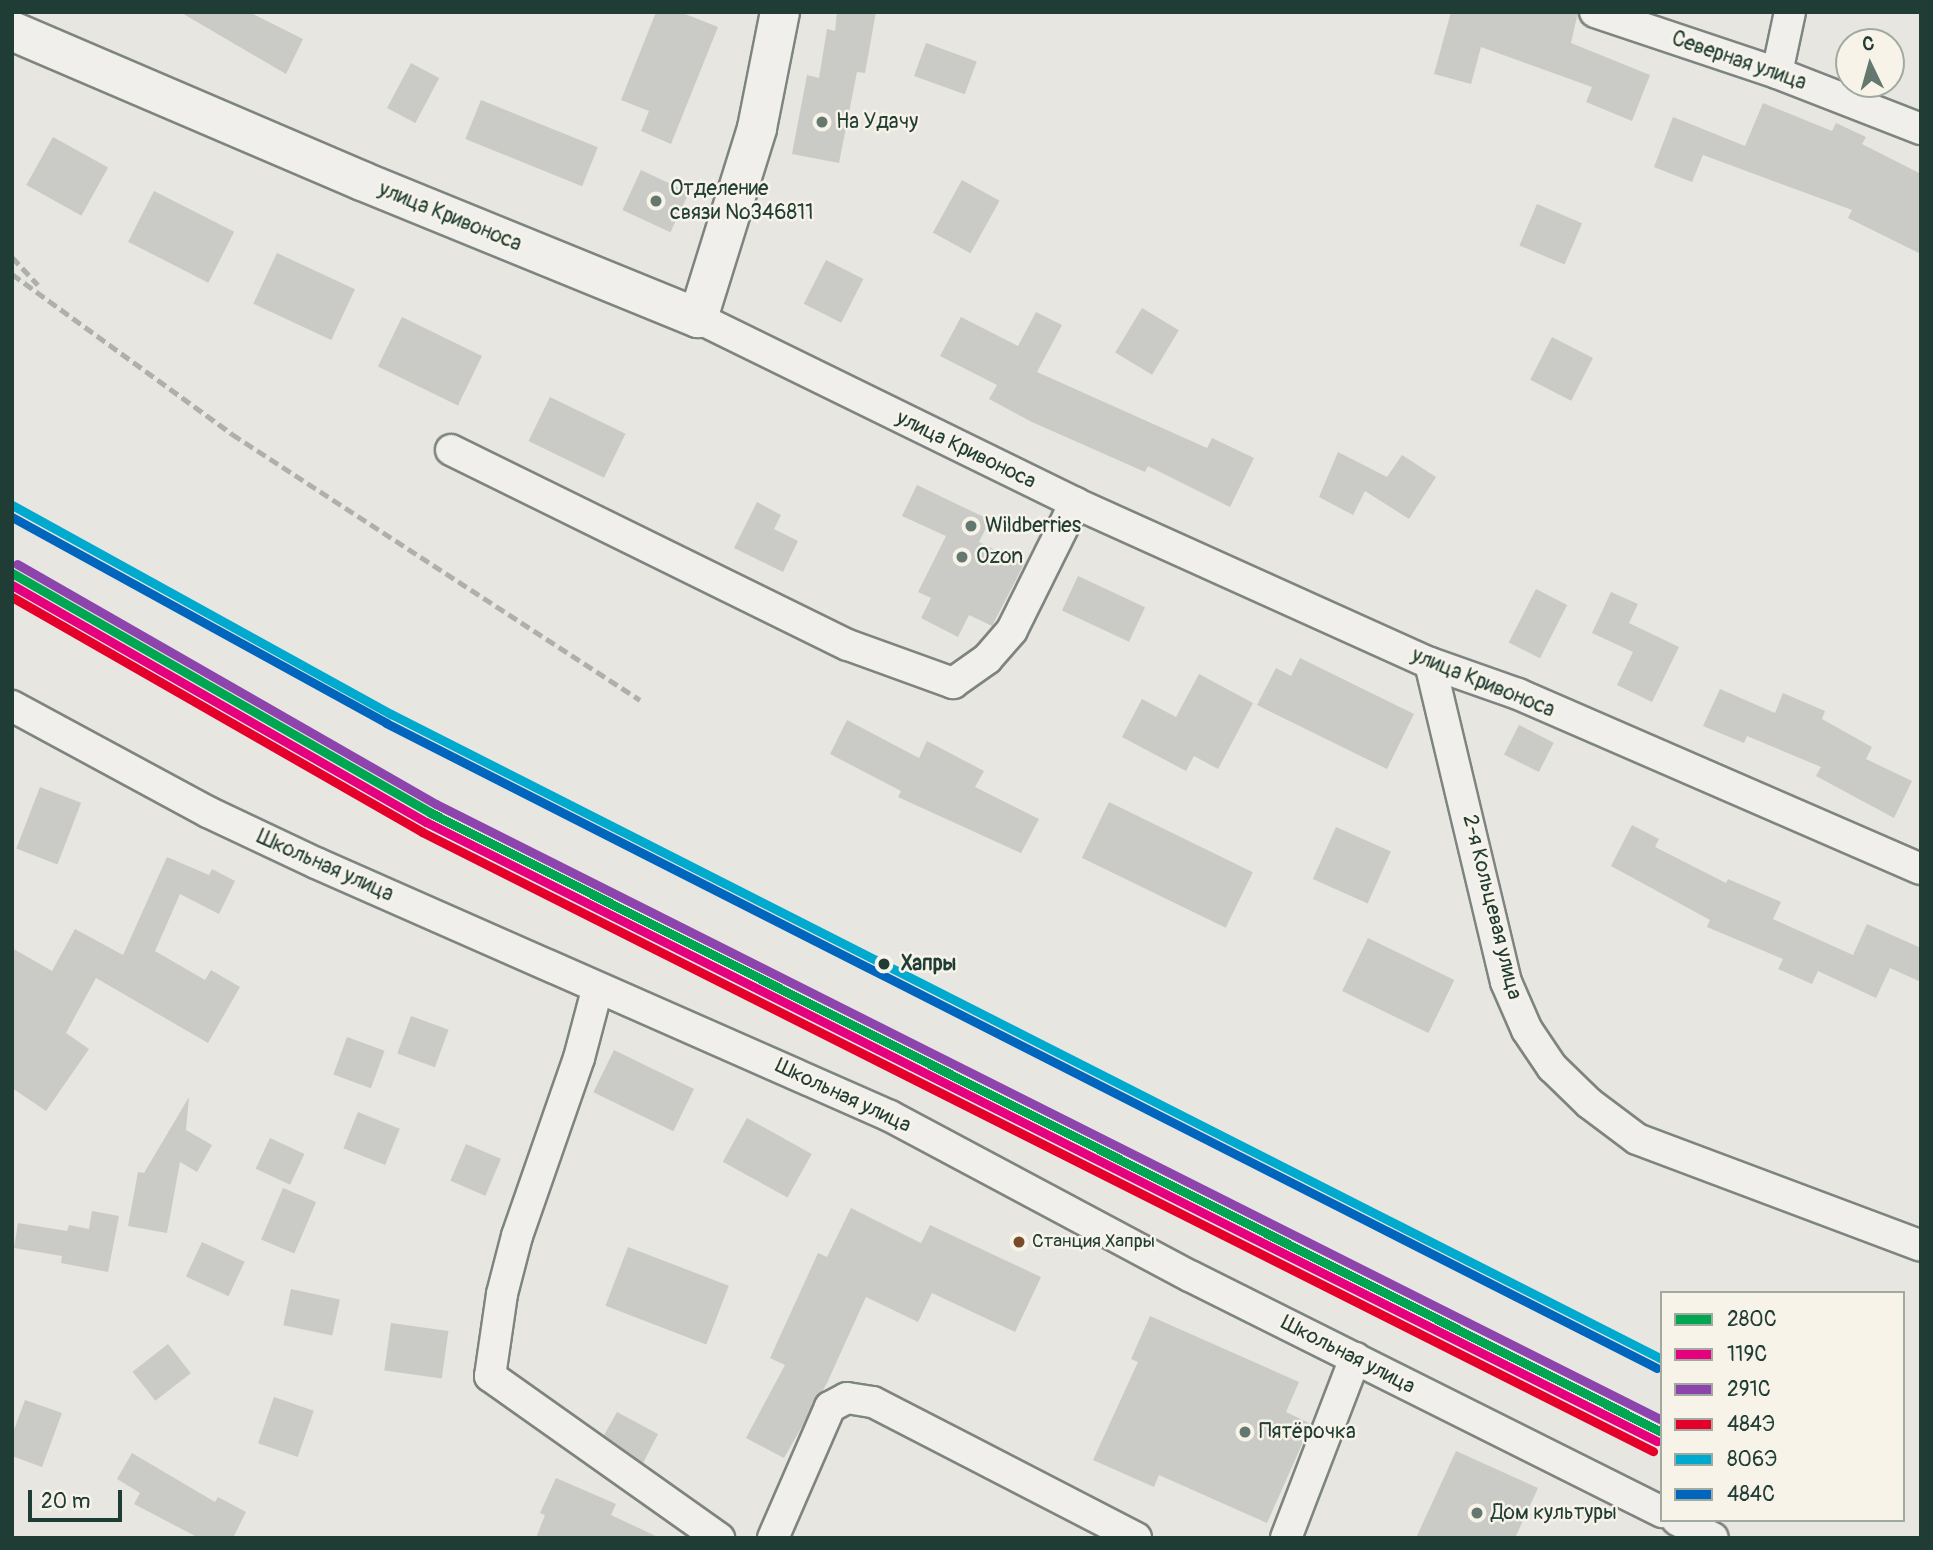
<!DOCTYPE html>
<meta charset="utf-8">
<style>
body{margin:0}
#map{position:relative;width:1933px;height:1550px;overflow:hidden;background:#e7e6e0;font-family:Pangolin,sans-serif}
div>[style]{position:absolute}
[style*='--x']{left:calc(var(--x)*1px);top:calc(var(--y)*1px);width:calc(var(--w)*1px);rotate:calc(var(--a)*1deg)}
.building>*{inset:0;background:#cacbc6;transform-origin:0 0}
.roads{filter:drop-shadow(2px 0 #7e847f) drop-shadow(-2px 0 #7e847f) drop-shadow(0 2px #7e847f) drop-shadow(0 -2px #7e847f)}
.street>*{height:30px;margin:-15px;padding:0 15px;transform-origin:15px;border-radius:15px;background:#f0efeb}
.secondary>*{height:38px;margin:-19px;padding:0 19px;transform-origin:19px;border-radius:19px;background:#f0efeb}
.rail>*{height:5px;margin-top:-2.5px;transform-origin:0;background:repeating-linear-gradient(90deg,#aeb0ac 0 10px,transparent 0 15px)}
.rail-1>*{height:9px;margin:-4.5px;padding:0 4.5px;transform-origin:4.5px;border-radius:4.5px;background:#00a651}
.rail-2>*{height:9px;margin:-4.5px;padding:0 4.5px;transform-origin:4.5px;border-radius:4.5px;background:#e5007d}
.rail-3>*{height:9px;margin:-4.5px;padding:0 4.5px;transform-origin:4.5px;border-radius:4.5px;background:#8e44ad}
.rail-4>*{height:9px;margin:-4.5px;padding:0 4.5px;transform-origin:4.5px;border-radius:4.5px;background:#e4002b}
.rail-5>*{height:9px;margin:-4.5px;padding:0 4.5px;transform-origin:4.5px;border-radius:4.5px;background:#00a9ce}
.rail-6>*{height:9px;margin:-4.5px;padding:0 4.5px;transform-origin:4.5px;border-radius:4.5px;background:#0065bd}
.dots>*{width:19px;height:19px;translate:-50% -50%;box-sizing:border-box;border:4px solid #f7f3e8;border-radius:50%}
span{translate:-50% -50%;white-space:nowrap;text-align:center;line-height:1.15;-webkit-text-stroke:5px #f7f3e8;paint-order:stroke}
.bus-label{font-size:19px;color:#1f3d34}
.left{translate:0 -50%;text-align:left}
.street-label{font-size:21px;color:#1f3d34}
.poi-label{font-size:21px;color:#1f3d34}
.stop-label{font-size:21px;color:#1f3d34;font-weight:700}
.frame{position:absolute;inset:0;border:14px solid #1f3d34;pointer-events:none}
.legend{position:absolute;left:1660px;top:1291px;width:245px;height:231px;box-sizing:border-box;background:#f7f3e8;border:2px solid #a1aaa0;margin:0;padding:9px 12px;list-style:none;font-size:21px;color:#1f3d34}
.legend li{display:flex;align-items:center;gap:14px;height:35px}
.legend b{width:35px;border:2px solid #a1aaa0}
.north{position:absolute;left:1835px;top:28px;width:70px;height:70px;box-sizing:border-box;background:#f7f3e8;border:2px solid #a1aaa0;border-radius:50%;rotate:355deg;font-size:19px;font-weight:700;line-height:28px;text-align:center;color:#1f3d34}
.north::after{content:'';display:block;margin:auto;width:24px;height:32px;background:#657870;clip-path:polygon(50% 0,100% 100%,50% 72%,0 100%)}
.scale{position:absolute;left:28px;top:1490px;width:94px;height:32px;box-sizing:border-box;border:4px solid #1f3d34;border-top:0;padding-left:9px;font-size:21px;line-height:24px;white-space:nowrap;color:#1f3d34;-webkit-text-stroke:5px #f7f3e8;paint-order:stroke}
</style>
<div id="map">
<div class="building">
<div style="clip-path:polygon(180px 12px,249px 12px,303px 39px,286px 74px)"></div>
<div style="clip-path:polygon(656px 12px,680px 12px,718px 27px,671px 144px,641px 131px,649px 111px,621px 100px)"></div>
<div style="clip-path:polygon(837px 12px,876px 12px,865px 73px,857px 72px,839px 163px,792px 154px,807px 75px,819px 78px,827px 29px,835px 31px)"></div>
<div style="clip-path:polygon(1451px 12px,1578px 12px,1571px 43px,1650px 75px,1632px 121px,1586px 102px,1592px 87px,1481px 47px,1471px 84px,1434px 74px)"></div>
<div style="left:926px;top:43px;width:54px;height:35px;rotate:20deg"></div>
<div style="left:411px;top:63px;width:32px;height:51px;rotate:28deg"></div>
<div style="left:481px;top:100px;width:126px;height:42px;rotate:22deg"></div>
<div style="clip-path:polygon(1763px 103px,1832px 131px,1836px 123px,1866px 137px,1862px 144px,1921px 174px,1921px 254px,1848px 218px,1852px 210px,1703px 155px,1692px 182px,1654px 167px,1673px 117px,1745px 146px)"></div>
<div style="left:53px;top:137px;width:63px;height:55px;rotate:29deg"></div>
<div style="left:641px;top:170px;width:53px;height:44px;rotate:25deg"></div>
<div style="left:962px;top:180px;width:43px;height:60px;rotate:29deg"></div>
<div style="left:154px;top:191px;width:90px;height:57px;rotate:27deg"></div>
<div style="left:1537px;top:204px;width:49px;height:45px;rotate:23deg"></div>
<div style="left:277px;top:253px;width:86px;height:56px;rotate:25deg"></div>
<div style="left:826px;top:260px;width:42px;height:49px;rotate:27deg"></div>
<div style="left:1142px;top:308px;width:43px;height:52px;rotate:31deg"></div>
<div style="clip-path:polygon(1036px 312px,1062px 325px,1037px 372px,1207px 448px,1212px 438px,1254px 458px,1230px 507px,1148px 466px,1145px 472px,1032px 422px,989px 399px,997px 385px,940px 356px,961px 317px,1018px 346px)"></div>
<div style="left:402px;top:317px;width:89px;height:55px;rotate:26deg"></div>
<div style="left:1552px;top:337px;width:46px;height:48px;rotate:27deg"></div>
<div style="left:550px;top:397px;width:84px;height:49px;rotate:26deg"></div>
<div style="clip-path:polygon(1338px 452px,1387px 477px,1402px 455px,1436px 477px,1409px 519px,1365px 491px,1353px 515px,1319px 497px)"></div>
<div style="clip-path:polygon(917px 485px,990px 520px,979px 542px,1024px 564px,992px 626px,969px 615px,958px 637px,921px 618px,931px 598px,918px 592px,946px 536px,902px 516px)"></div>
<div style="clip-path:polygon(757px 502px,781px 515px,774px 529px,798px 541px,783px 572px,734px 548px)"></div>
<div style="left:1078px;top:576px;width:74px;height:38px;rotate:25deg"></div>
<div style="left:1536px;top:589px;width:35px;height:60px;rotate:27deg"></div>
<div style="clip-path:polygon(1611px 592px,1638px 604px,1629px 623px,1679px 647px,1652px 702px,1617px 685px,1633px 652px,1592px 633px)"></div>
<div style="clip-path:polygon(1300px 658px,1414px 714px,1387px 769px,1257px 705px,1276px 668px,1291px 676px)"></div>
<div style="clip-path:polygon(1199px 674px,1253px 703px,1218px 769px,1194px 756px,1186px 771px,1122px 737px,1142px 699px,1176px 717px)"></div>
<div style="clip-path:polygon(1720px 689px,1775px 713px,1783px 693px,1825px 711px,1822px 719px,1872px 747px,1866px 759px,1912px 781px,1894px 818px,1816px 776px,1821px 767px,1747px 736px,1744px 743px,1703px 726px)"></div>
<div style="clip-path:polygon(847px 720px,919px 758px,927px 741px,984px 771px,975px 787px,1039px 819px,1021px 853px,898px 797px,901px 791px,830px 754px)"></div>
<div style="left:1519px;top:725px;width:39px;height:33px;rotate:27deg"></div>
<div style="left:40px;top:787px;width:44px;height:66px;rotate:21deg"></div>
<div style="left:1109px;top:802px;width:160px;height:62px;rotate:26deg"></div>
<div style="clip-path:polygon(1632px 825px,1659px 839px,1655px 847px,1726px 883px,1728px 879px,1781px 902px,1773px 919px,1853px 955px,1867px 924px,1921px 948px,1921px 982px,1890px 968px,1876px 998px,1818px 971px,1812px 984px,1778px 969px,1783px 959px,1707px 927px,1710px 920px,1611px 866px)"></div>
<div style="left:1336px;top:827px;width:60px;height:57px;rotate:24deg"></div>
<div style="clip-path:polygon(167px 857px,209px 875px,212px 869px,235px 881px,219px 914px,180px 894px,155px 951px,205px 980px,211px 970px,240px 987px,208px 1043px,96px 978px,66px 1033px,89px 1049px,46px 1111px,12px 1088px,12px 948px,52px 971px,75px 929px,123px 955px)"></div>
<div style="left:1368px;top:938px;width:96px;height:59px;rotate:26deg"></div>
<div style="left:411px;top:1016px;width:40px;height:40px;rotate:20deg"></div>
<div style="left:347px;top:1037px;width:40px;height:40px;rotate:20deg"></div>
<div style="left:614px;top:1050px;width:89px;height:47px;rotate:26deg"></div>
<div style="clip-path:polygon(189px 1097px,186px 1130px,212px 1145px,197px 1172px,180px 1162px,167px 1233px,128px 1226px,138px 1172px,144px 1173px)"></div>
<div style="left:358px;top:1112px;width:45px;height:39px;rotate:22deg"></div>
<div style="left:747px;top:1118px;width:74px;height:50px;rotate:29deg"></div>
<div style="left:270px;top:1138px;width:38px;height:34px;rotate:25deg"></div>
<div style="left:466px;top:1144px;width:38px;height:40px;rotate:23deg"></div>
<div style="left:283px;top:1188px;width:36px;height:56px;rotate:23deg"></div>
<div style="clip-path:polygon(851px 1208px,921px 1243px,930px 1225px,1041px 1277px,1015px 1332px,932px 1293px,918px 1322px,866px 1297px,827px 1383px,784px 1458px,746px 1438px,785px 1365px,770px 1358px,818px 1253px,827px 1257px)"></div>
<div style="clip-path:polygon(92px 1211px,119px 1216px,108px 1272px,61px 1263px,62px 1256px,14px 1248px,18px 1223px,67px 1231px,69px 1225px,89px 1229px)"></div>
<div style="left:202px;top:1242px;width:47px;height:38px;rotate:25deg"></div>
<div style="left:628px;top:1247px;width:108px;height:63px;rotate:21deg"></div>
<div style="left:291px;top:1289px;width:50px;height:37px;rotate:12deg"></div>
<div style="clip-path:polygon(1150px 1316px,1299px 1382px,1286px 1412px,1311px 1424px,1267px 1523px,1159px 1475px,1154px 1487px,1093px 1460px,1138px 1362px,1131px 1359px)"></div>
<div style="left:391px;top:1323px;width:58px;height:48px;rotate:8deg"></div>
<div style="left:168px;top:1344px;width:37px;height:45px;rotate:52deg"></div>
<div style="left:274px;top:1397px;width:42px;height:49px;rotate:19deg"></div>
<div style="clip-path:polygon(25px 1400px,62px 1413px,42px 1467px,12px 1456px,12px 1435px)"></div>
<div style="clip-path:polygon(617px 1412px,658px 1434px,643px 1463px,604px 1435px)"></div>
<div style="clip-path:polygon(1456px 1451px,1538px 1488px,1515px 1538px,1416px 1538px)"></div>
<div style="clip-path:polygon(132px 1453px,215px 1502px,218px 1497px,246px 1512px,233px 1538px,199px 1538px,134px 1504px,140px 1493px,117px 1479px)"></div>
<div style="clip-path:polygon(556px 1478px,616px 1504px,611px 1515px,660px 1538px,536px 1538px,545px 1515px,540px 1513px)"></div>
</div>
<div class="roads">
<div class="street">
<div style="--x:1595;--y:12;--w:192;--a:18.5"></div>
<div style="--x:1777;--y:73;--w:155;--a:21.3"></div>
<div style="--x:1777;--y:73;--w:62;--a:-78"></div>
<div style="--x:698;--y:318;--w:420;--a:26.1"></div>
<div style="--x:1075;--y:503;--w:389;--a:24.3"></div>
<div style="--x:1430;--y:663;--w:93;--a:19.4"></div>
<div style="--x:1518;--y:694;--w:439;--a:23.5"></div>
<div style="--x:451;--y:450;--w:442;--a:26.2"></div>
<div style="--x:848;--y:645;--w:112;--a:19.9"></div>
<div style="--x:953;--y:683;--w:42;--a:-35.2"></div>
<div style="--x:987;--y:659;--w:38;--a:-49"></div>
<div style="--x:1012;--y:630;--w:142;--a:-63.6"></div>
<div style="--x:1430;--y:663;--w:328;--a:76.6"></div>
<div style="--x:1506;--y:982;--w:52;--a:66.4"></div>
<div style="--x:1527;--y:1030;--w:45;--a:56"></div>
<div style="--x:1552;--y:1067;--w:52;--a:44.2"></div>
<div style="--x:1589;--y:1103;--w:60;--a:36.9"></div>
<div style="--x:1637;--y:1139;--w:303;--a:20.6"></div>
<div style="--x:12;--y:706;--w:223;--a:28.4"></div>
<div style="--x:208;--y:812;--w:119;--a:25.3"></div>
<div style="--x:316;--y:863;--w:627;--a:23.79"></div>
<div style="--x:890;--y:1116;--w:340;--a:28.1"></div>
<div style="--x:1190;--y:1276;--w:528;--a:26.57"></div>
<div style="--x:597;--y:990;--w:70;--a:104.8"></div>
<div style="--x:579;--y:1058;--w:188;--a:109.2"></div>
<div style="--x:517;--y:1236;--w:60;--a:104.5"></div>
<div style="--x:502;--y:1294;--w:83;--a:98.3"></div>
<div style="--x:490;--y:1376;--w:281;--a:35.3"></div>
<div style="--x:1677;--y:1520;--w:40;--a:26.6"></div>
<div style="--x:773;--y:1538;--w:143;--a:-66.5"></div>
<div style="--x:830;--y:1407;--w:19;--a:-28"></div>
<div style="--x:847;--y:1398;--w:26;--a:9"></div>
<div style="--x:873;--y:1402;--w:296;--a:27.3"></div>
<div style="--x:1286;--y:1538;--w:193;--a:-69"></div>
</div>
<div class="secondary">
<div style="--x:12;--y:31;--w:381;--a:23.2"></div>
<div style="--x:362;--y:181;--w:363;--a:22.2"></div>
<div style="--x:698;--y:318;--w:199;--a:-72.7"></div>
<div style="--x:757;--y:128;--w:118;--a:-78.8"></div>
</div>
</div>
<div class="rail">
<div style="--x:12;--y:257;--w:38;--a:47"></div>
<div style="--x:12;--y:274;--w:272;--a:36"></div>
<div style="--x:232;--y:434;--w:487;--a:33.1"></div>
</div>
<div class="rail-1">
<div style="--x:12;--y:573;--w:483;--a:29.8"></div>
<div style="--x:431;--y:813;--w:1378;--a:26.7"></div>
</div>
<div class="rail-2">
<div style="--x:12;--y:585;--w:477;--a:29.8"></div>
<div style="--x:426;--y:822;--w:1378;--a:26.7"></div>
</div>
<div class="rail-3">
<div style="--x:17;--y:564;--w:483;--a:29.8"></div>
<div style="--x:436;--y:804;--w:1372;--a:26.68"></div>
</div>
<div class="rail-4">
<div style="--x:12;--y:597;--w:473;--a:29.8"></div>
<div style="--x:422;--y:832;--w:1378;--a:26.7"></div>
</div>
<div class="rail-5">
<div style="--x:12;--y:505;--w:433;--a:28.9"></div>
<div style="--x:391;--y:714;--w:1425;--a:26.91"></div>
</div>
<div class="rail-6">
<div style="--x:12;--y:517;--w:427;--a:28.8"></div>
<div style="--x:386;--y:723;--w:1425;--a:26.91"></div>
</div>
<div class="dots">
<div style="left:822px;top:122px;background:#657870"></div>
<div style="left:656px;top:201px;background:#657870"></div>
<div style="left:971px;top:526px;background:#657870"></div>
<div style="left:962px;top:557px;background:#657870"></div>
<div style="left:884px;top:964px;background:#1f3d34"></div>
<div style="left:1019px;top:1242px;background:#7a4b2a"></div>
<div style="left:1245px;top:1432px;background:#657870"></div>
<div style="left:1477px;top:1513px;background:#657870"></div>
</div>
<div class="bus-label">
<span class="left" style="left:1032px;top:1242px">Станция Хапры</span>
</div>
<div class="street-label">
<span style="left:1739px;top:61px;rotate:19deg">Северная улица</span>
<span style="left:450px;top:217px;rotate:22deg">улица Кривоноса</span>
<span style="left:966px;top:450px;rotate:26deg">улица Кривоноса</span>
<span style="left:1483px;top:683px;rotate:22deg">улица Кривоноса</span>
<span style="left:325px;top:866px;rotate:24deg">Школьная улица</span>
<span style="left:1492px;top:907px;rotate:76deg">2-я Кольцевая улица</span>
<span style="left:843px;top:1096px;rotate:25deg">Школьная улица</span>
<span style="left:1348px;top:1355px;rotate:27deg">Школьная улица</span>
</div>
<div class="poi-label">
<span class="left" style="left:836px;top:122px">На Удачу</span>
<span class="left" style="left:670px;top:201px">Отделение<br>связи №346811</span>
<span class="left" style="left:985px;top:526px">Wildberries</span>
<span class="left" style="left:976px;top:557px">Ozon</span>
<span class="left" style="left:1259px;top:1432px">Пятёрочка</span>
<span class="left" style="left:1491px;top:1513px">Дом культуры</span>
</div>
<div class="stop-label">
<span class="left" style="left:901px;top:964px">Хапры</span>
</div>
<div class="frame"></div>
<ul class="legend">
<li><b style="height:9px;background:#00a651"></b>280С</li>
<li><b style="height:9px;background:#e5007d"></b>119С</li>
<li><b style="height:9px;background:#8e44ad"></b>291С</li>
<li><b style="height:9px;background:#e4002b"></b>484Э</li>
<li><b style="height:9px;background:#00a9ce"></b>806Э</li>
<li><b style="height:9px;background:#0065bd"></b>484С</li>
</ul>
<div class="north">С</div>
<div class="scale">20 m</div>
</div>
